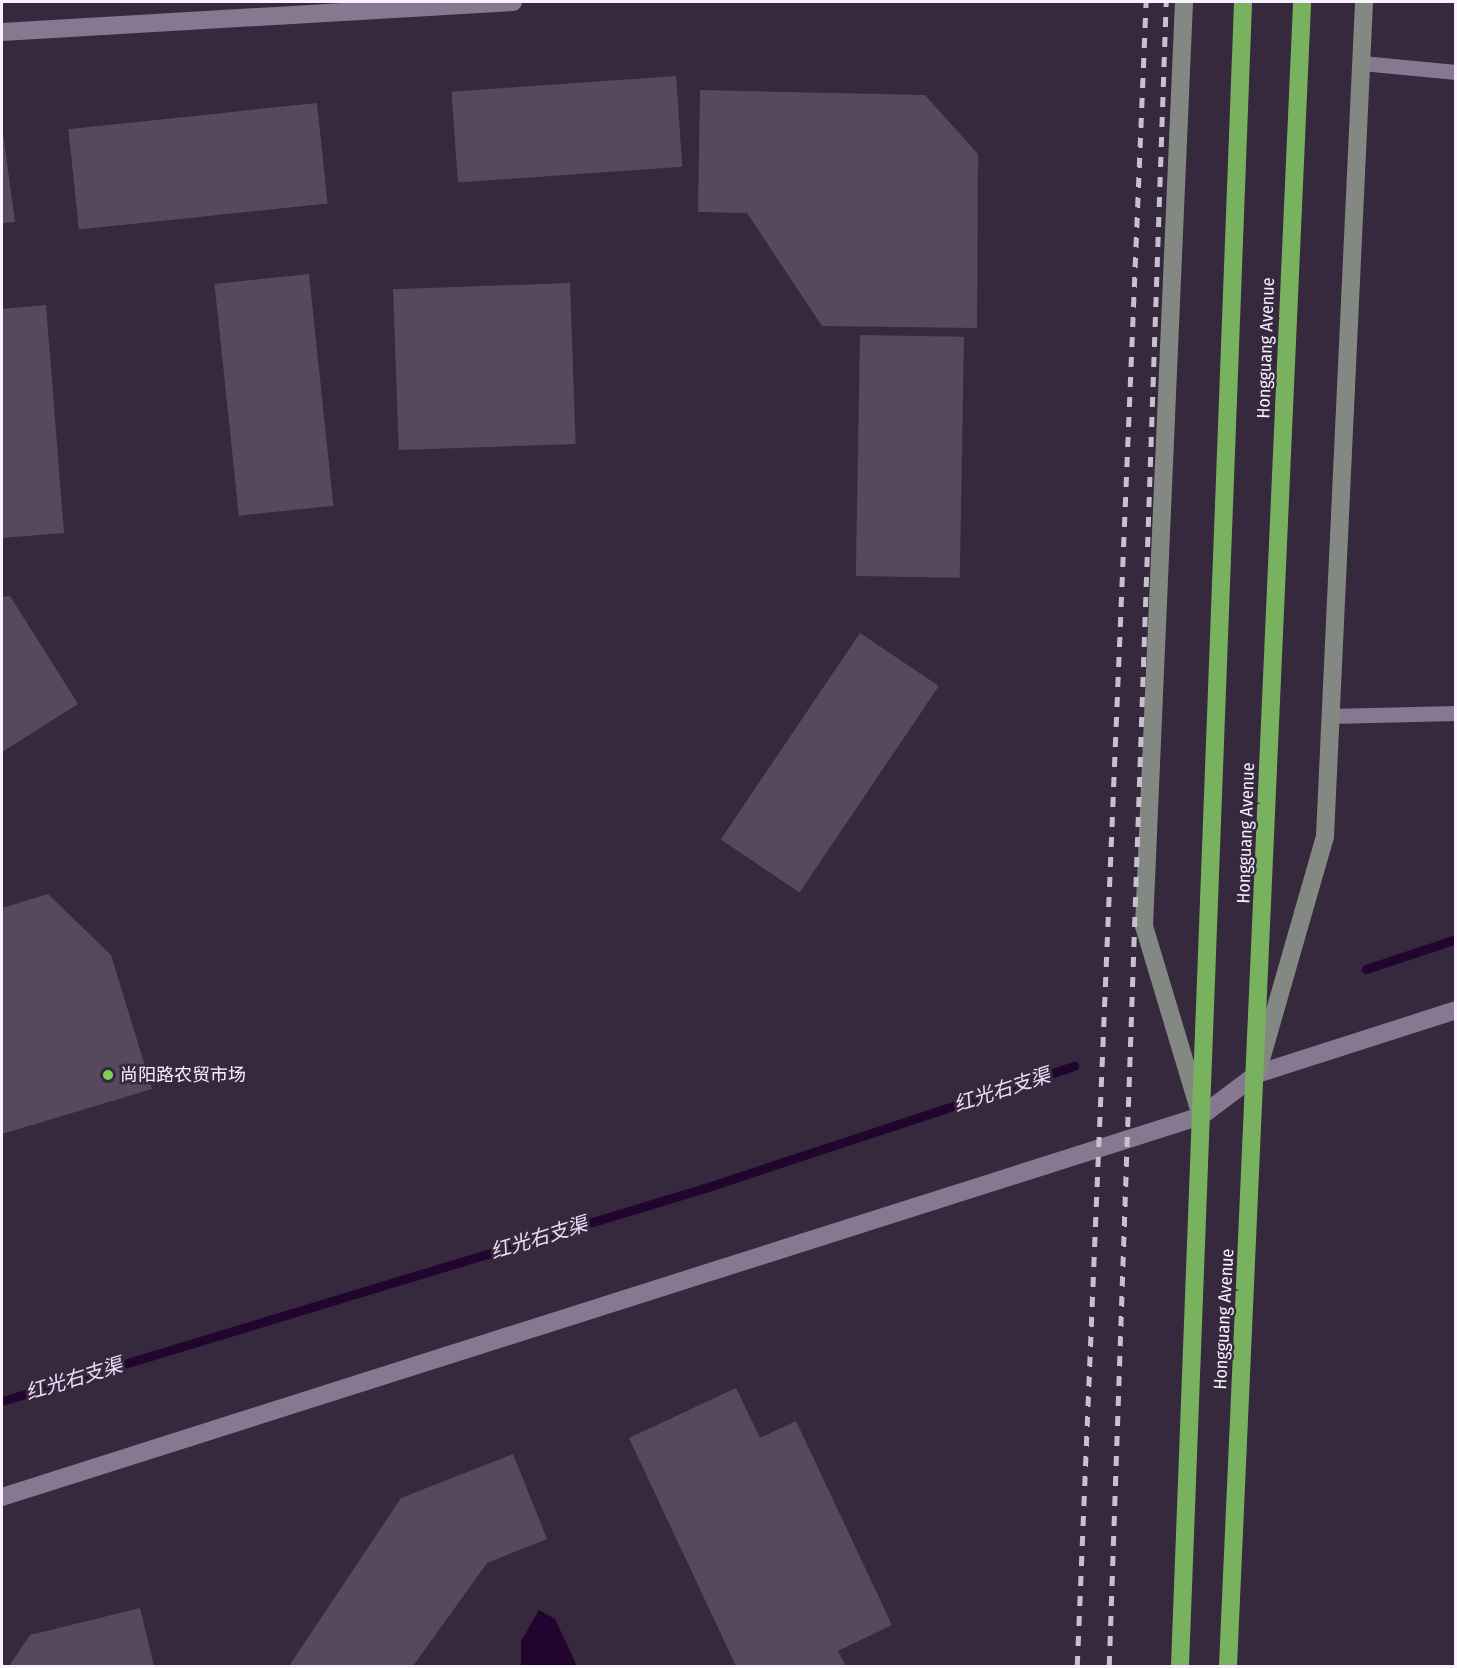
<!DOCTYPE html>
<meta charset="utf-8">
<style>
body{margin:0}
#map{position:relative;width:1457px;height:1668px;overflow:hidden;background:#36293e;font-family:"Fira Sans Condensed","Noto Sans SC",sans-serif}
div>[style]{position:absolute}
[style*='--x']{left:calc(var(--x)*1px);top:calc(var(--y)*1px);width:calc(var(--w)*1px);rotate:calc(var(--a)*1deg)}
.water>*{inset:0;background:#21052e}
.stream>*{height:9px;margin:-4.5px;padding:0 4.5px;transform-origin:4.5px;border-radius:4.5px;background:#21052e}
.building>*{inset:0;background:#56485e;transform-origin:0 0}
.lane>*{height:15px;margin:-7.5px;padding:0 7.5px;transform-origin:7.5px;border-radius:7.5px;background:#877891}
.street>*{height:18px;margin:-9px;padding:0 9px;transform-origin:9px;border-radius:9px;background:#877891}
.secondary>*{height:18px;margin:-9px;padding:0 9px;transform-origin:9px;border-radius:9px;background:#838982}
.highway>*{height:18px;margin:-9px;padding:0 9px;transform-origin:9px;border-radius:9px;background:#79b25e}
.rail>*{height:4.5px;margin-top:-2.25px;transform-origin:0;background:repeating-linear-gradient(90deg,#c8bfcf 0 10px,transparent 0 20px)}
.dots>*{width:16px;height:16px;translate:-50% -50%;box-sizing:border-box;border:3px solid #36293e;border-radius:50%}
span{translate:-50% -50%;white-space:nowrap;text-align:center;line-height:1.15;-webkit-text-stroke:5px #36293e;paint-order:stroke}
.street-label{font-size:18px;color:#f9f1ff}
.poi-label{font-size:18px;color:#f9f1ff}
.left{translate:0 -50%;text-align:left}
.water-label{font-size:20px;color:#eedcf9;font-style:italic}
.frame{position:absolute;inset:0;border:3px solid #f9f1ff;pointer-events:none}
</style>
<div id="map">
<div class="water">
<div style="clip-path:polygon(539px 1610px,555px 1619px,577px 1666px,521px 1666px,521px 1641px)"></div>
</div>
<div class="stream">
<div style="--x:1366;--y:969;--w:95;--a:-18.4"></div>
<div style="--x:2;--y:1401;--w:735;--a:-16.86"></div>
<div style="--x:705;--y:1188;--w:389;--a:-18.3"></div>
</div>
<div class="building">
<div style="left:676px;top:76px;width:91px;height:225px;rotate:86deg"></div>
<div style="clip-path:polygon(700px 90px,925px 95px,978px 154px,977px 328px,822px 326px,747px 213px,698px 212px)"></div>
<div style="left:317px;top:103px;width:101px;height:250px;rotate:84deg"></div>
<div style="clip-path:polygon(2px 126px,15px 222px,2px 223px)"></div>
<div style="left:309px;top:274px;width:233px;height:95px;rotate:84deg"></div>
<div style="left:570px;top:283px;width:161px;height:177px;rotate:88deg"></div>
<div style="clip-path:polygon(46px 305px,64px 533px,2px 538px,2px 309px)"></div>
<div style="left:860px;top:335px;width:104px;height:241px;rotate:1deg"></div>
<div style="clip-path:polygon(10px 596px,78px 704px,2px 752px,2px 597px)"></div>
<div style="left:860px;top:633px;width:95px;height:249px;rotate:34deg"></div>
<div style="clip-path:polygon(48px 894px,111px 955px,152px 1089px,2px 1134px,2px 908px)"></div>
<div style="clip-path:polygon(736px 1388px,760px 1438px,796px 1421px,892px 1625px,838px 1651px,846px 1666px,736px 1666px,629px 1438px)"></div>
<div style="clip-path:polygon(513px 1454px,547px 1539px,487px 1563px,413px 1666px,289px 1666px,401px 1498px)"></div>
<div style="clip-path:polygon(140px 1608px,154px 1666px,9px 1666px,30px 1635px)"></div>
</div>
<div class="lane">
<div style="--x:1362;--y:63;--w:94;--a:5.5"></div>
<div style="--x:1330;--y:716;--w:126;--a:-1.4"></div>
</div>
<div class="street">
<div style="--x:2;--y:32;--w:512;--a:-3.36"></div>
<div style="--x:2;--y:1497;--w:1258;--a:-17.63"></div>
<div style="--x:1201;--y:1116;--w:70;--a:-36.9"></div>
<div style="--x:1257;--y:1074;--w:209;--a:-17.8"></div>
</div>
<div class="secondary">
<div style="--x:1184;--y:2;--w:925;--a:92.48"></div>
<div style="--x:1144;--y:926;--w:195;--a:73.3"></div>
<div style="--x:1258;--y:1070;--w:243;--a:-74"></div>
<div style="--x:1325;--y:836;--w:835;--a:-87.32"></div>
</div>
<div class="highway">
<div style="--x:1180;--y:1666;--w:1665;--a:-87.83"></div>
<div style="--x:1228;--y:1666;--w:1666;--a:-87.45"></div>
</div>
<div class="rail">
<div style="--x:1077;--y:1666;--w:1665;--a:-87.63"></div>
<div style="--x:1109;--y:1666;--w:1665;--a:-88.04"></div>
</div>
<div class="dots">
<div style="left:108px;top:1075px;background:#7ed153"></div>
</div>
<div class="street-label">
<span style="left:1266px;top:348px;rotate:-88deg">Hongguang Avenue</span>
<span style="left:1246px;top:833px;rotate:-88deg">Hongguang Avenue</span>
<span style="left:1224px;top:1319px;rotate:-87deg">Hongguang Avenue</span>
</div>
<div class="poi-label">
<span class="left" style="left:120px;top:1075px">尚阳路农贸市场</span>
</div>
<div class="water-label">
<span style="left:1002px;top:1090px;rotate:-18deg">红光右支渠</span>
<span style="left:539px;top:1238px;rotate:-17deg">红光右支渠</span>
<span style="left:74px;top:1379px;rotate:-17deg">红光右支渠</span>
</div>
<div class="frame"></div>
</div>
